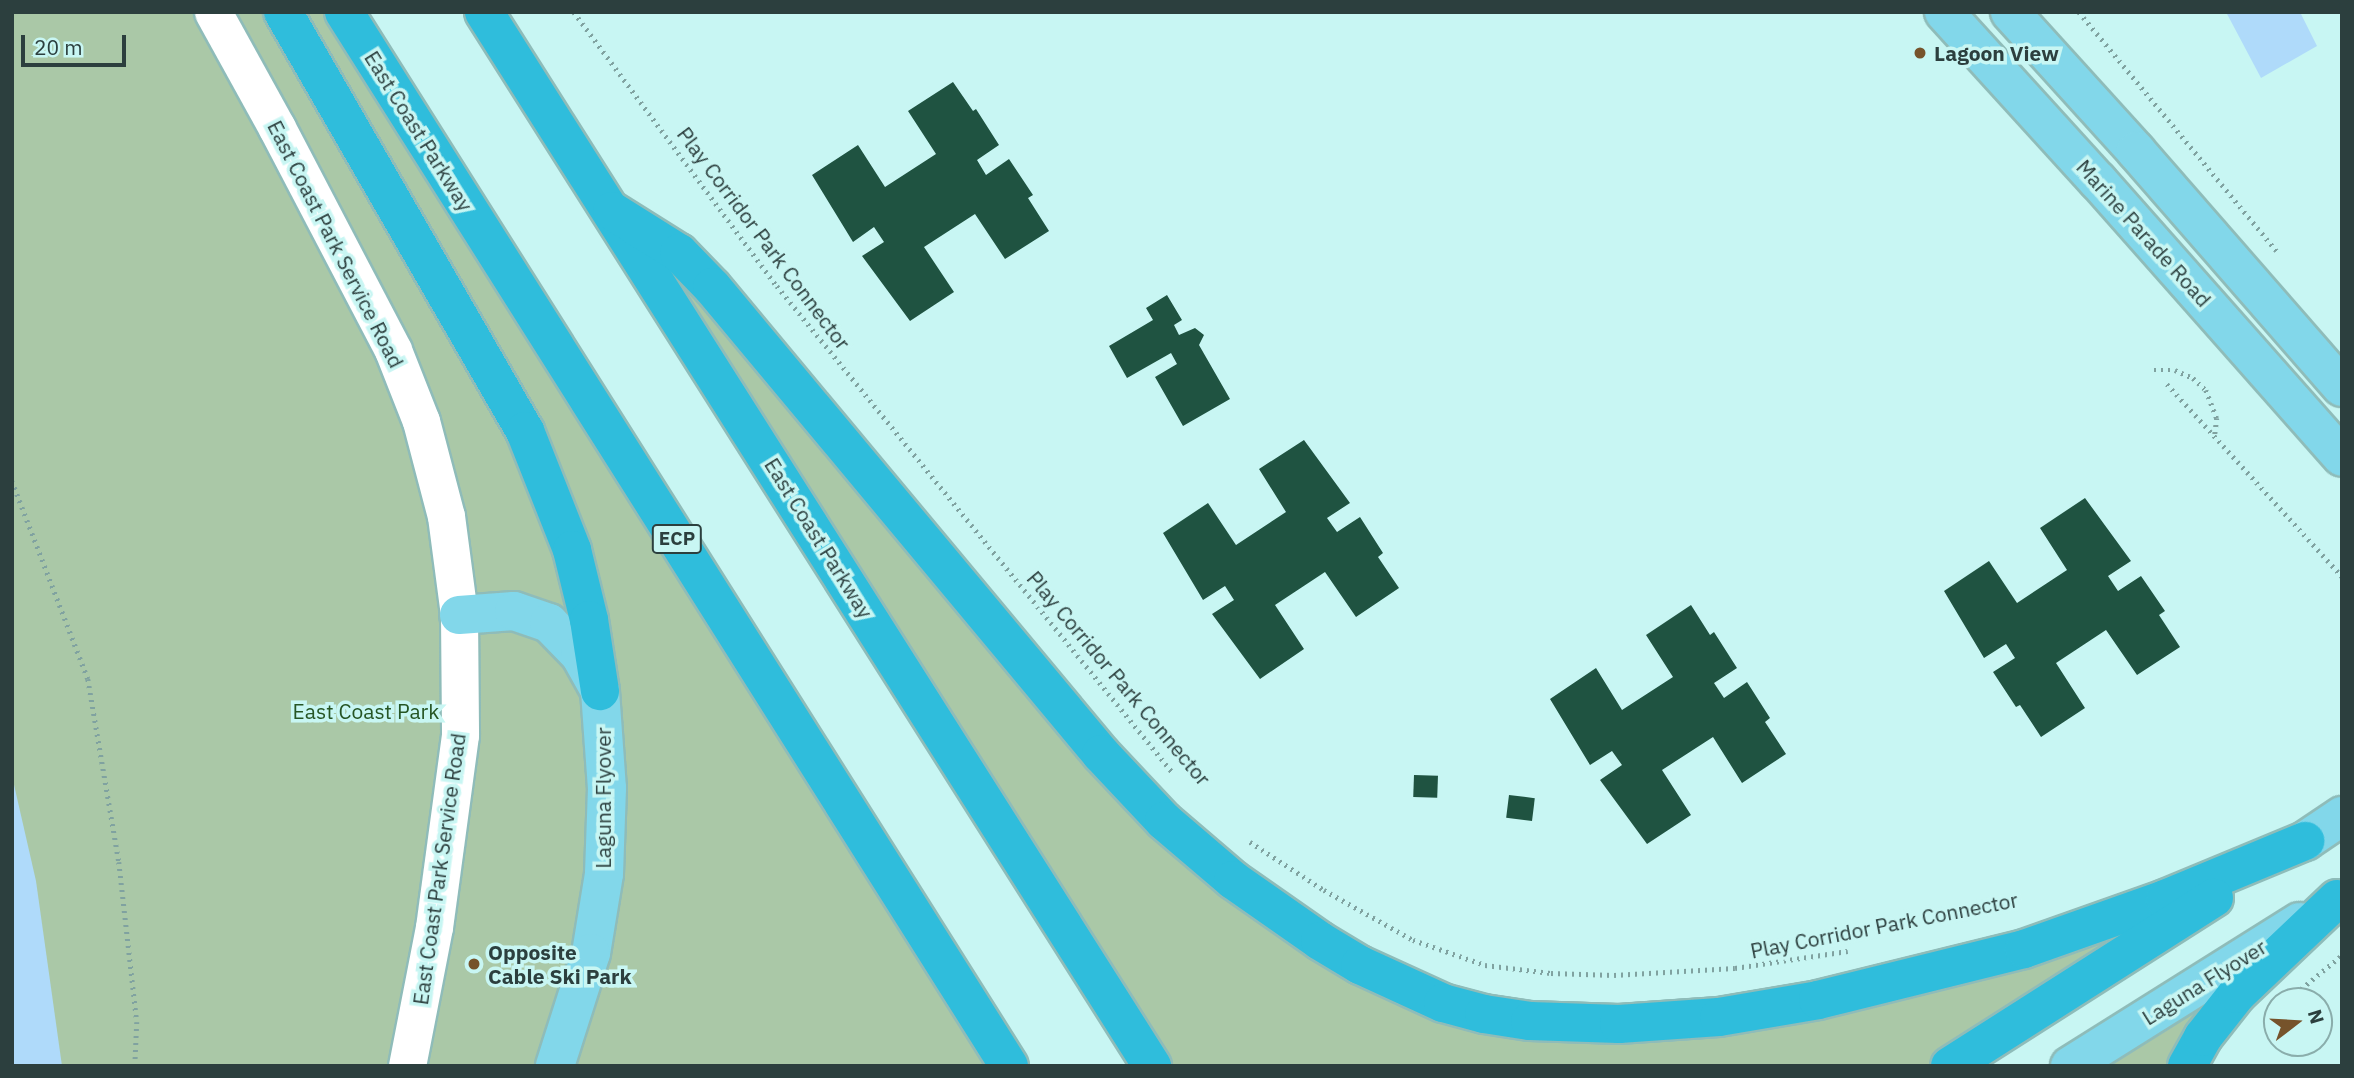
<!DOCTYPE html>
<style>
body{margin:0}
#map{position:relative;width:2354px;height:1078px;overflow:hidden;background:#c8f6f3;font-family:"IBM Plex Sans",sans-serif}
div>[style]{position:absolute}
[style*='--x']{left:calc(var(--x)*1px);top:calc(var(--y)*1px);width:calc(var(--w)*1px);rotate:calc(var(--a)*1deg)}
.green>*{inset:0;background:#aac8a7}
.water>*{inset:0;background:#afdafa}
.building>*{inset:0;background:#1f5341;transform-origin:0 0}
.path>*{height:4.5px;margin-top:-2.25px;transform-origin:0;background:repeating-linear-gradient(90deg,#80a2a0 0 2px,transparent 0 7px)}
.roads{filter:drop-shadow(2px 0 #8fbcb9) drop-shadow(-2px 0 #8fbcb9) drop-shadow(0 2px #8fbcb9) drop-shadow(0 -2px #8fbcb9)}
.minor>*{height:37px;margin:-18.5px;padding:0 18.5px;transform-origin:18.5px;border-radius:18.5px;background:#fff}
.major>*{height:38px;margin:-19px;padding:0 19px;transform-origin:19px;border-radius:19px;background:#82d7ea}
.highway>*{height:38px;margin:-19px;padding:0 19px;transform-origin:19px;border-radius:19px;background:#2fbddc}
.dots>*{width:19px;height:19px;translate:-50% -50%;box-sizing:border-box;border:4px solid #c8f6f3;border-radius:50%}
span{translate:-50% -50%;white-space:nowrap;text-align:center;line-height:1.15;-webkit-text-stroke:7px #c8f6f3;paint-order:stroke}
.shield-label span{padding:2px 5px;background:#c8f6f3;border:2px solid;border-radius:5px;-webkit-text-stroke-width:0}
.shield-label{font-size:19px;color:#2c3f3e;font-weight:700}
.poi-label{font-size:21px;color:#2c3f3e;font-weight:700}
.left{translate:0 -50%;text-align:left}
.street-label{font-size:21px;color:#2c3f3e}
.park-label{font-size:21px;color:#265524}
.frame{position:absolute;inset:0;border:14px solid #2c3f3e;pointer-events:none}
.north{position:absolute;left:2263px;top:987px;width:70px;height:70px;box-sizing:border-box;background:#c8f6f3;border:2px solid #8aadab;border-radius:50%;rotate:73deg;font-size:19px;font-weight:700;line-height:28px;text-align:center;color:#2c3f3e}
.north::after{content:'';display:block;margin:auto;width:24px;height:32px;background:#76532b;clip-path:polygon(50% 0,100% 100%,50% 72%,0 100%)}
.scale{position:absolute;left:21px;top:35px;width:105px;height:32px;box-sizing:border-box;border:4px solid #2c3f3e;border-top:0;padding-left:9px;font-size:21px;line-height:24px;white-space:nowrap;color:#2c3f3e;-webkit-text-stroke:5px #c8f6f3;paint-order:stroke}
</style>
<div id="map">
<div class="green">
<div style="clip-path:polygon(12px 12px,344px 12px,1011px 1066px,12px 1066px)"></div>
<div style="clip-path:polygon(615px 213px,678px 253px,1197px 851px,1484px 1015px,1818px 1001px,2301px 843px,1949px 1066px,1153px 1066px)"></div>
<div style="clip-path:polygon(2330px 905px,2186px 1066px,2072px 1066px)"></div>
</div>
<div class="water">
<div style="clip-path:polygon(2226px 12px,2300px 12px,2317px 46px,2261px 78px)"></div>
<div style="clip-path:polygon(12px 776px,36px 881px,62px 1066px,12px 1066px)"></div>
</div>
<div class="building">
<div style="clip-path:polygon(953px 82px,973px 111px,976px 109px,999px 145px,977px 160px,986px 175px,1009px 159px,1033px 195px,1028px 198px,1049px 231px,1005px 259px,975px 214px,924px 247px,954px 292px,910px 321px,862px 256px,884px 242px,874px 227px,853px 242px,812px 175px,858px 145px,885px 187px,936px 154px,908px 111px)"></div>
<div style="clip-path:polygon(1167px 295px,1182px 320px,1174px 325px,1179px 335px,1195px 328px,1204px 335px,1199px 345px,1230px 399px,1183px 426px,1155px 377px,1177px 364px,1171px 353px,1127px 378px,1109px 346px,1153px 320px,1146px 308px)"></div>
<div style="clip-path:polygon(1304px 440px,1350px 503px,1327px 518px,1337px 532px,1360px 517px,1383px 553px,1378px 557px,1399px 588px,1356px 617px,1325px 572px,1275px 605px,1304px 649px,1260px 679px,1212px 614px,1234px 600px,1225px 586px,1203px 600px,1163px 533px,1208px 503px,1236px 545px,1286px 512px,1259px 469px)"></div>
<div style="clip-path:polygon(2085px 498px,2131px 561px,2108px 576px,2118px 591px,2141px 576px,2165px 611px,2159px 615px,2180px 647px,2137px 675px,2106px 630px,2056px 663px,2085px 708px,2041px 737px,2020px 705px,2016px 707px,1993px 672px,2015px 658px,2006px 644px,1984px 658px,1944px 591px,1989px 561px,2017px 603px,2067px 570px,2040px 528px)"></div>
<div style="clip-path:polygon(1691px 605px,1710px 635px,1714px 632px,1737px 668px,1714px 683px,1724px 698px,1747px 682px,1770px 718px,1765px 722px,1786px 754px,1742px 783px,1713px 737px,1662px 770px,1691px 815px,1647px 844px,1600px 780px,1622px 765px,1612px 751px,1590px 765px,1550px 699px,1596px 668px,1622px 710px,1673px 677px,1646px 635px)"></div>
<div style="left:1414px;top:775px;width:24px;height:22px;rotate:2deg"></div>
<div style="left:1509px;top:795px;width:26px;height:23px;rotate:7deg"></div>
</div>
<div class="path">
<div style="--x:574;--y:12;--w:341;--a:53.5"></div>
<div style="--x:777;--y:286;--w:628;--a:50.88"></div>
<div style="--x:2079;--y:12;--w:310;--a:50.4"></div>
<div style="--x:2154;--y:370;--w:21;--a:0"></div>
<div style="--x:2175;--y:370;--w:20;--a:24"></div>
<div style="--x:2193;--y:378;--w:18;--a:43"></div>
<div style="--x:2206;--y:390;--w:30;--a:69"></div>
<div style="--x:2217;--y:418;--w:17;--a:97"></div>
<div style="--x:2167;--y:384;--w:260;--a:47.7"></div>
<div style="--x:12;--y:481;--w:212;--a:69"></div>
<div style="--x:88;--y:679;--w:186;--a:80.4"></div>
<div style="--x:119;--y:862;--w:161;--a:83.6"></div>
<div style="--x:137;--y:1022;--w:44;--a:92.6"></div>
<div style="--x:1250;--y:842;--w:88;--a:33"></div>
<div style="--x:1324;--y:890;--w:102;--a:29.3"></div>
<div style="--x:1413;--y:940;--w:76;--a:19.1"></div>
<div style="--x:1485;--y:965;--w:66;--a:6.9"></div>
<div style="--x:1551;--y:973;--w:63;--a:1.8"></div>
<div style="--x:1614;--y:975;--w:121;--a:-3.3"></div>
<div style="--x:1735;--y:968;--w:114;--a:-8.6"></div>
<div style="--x:2301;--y:989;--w:53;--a:-39.7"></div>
</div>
<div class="roads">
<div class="minor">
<div style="--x:213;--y:12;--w:132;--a:61.1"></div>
<div style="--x:277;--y:128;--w:250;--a:62.4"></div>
<div style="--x:393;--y:350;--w:76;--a:68.5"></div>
<div style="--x:421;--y:421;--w:98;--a:75.3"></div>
<div style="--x:446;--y:516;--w:100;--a:82.5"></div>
<div style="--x:459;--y:615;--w:120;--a:89.5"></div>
<div style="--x:460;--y:735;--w:194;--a:97.7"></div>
<div style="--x:434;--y:927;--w:142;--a:101"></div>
</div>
<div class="major">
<div style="--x:1944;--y:12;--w:229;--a:47.7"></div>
<div style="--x:2098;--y:181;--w:368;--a:48.5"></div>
<div style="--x:2010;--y:12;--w:188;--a:47.8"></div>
<div style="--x:2136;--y:151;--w:313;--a:48.9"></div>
<div style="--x:459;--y:615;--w:55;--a:-4.2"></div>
<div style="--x:514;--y:611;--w:37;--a:19"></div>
<div style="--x:549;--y:623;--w:45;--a:45.9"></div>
<div style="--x:580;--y:655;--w:41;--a:60.9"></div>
<div style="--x:600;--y:691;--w:97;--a:85.9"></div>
<div style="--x:607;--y:788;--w:86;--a:92"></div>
<div style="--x:604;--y:874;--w:80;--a:99.3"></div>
<div style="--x:591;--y:953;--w:119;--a:107.7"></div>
<div style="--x:2305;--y:841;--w:45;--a:-34"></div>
<div style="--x:2070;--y:1066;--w:271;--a:-32.1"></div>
</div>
<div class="highway">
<div style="--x:283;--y:12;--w:484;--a:60"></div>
<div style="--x:525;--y:431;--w:128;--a:68.4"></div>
<div style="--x:572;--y:550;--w:72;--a:76.3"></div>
<div style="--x:589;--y:620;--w:72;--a:81.2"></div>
<div style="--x:344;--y:12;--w:1246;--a:57.75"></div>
<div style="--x:484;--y:12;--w:1248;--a:57.63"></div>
<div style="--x:612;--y:211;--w:79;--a:32.1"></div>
<div style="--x:679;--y:253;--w:47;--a:45.9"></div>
<div style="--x:712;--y:287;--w:608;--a:50.21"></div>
<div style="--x:1101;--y:754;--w:92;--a:46.8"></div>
<div style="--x:1164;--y:821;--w:91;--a:40.5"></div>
<div style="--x:1233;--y:880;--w:106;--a:35"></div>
<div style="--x:1320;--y:941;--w:47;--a:31"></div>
<div style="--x:1360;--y:965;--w:91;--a:24.6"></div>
<div style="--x:1443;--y:1003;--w:42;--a:15"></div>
<div style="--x:1484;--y:1014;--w:47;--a:8.7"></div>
<div style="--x:1530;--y:1021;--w:89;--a:1.9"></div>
<div style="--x:1619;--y:1024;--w:100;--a:-4"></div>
<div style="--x:1719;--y:1017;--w:100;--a:-9.7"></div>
<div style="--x:1818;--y:1000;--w:212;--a:-13.9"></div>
<div style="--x:2024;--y:949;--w:150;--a:-19.5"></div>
<div style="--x:2165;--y:899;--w:152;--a:-22.5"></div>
<div style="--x:1950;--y:1066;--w:313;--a:-32.5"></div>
<div style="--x:2187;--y:1066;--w:33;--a:-61"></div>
<div style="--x:2203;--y:1037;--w:55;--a:-51.7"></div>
<div style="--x:2237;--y:994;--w:138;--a:-43.5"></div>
</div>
</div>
<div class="dots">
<div style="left:1920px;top:53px;background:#76532b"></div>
<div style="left:474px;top:964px;background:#76532b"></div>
</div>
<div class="shield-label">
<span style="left:677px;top:539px">ECP</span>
</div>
<div class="poi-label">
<span class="left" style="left:1934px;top:53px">Lagoon View</span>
<span class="left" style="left:488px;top:964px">Opposite<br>Cable Ski Park</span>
</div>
<div class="street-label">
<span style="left:419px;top:131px;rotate:58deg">East Coast Parkway</span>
<span style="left:2144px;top:233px;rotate:48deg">Marine Parade Road</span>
<span style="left:764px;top:238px;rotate:53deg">Play Corridor Park Connector</span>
<span style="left:336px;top:244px;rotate:63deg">East Coast Park Service Road</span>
<span style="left:819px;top:538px;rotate:58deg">East Coast Parkway</span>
<span style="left:1119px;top:678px;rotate:50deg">Play Corridor Park Connector</span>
<span style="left:603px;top:798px;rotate:-90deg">Laguna Flyover</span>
<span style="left:439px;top:869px;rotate:-82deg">East Coast Park Service Road</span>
<span style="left:1884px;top:925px;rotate:-11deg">Play Corridor Park Connector</span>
<span style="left:2204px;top:982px;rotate:-32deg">Laguna Flyover</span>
</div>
<div class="park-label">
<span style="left:366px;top:711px">East Coast Park</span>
</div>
<div class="frame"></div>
<div class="north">N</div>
<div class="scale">20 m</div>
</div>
